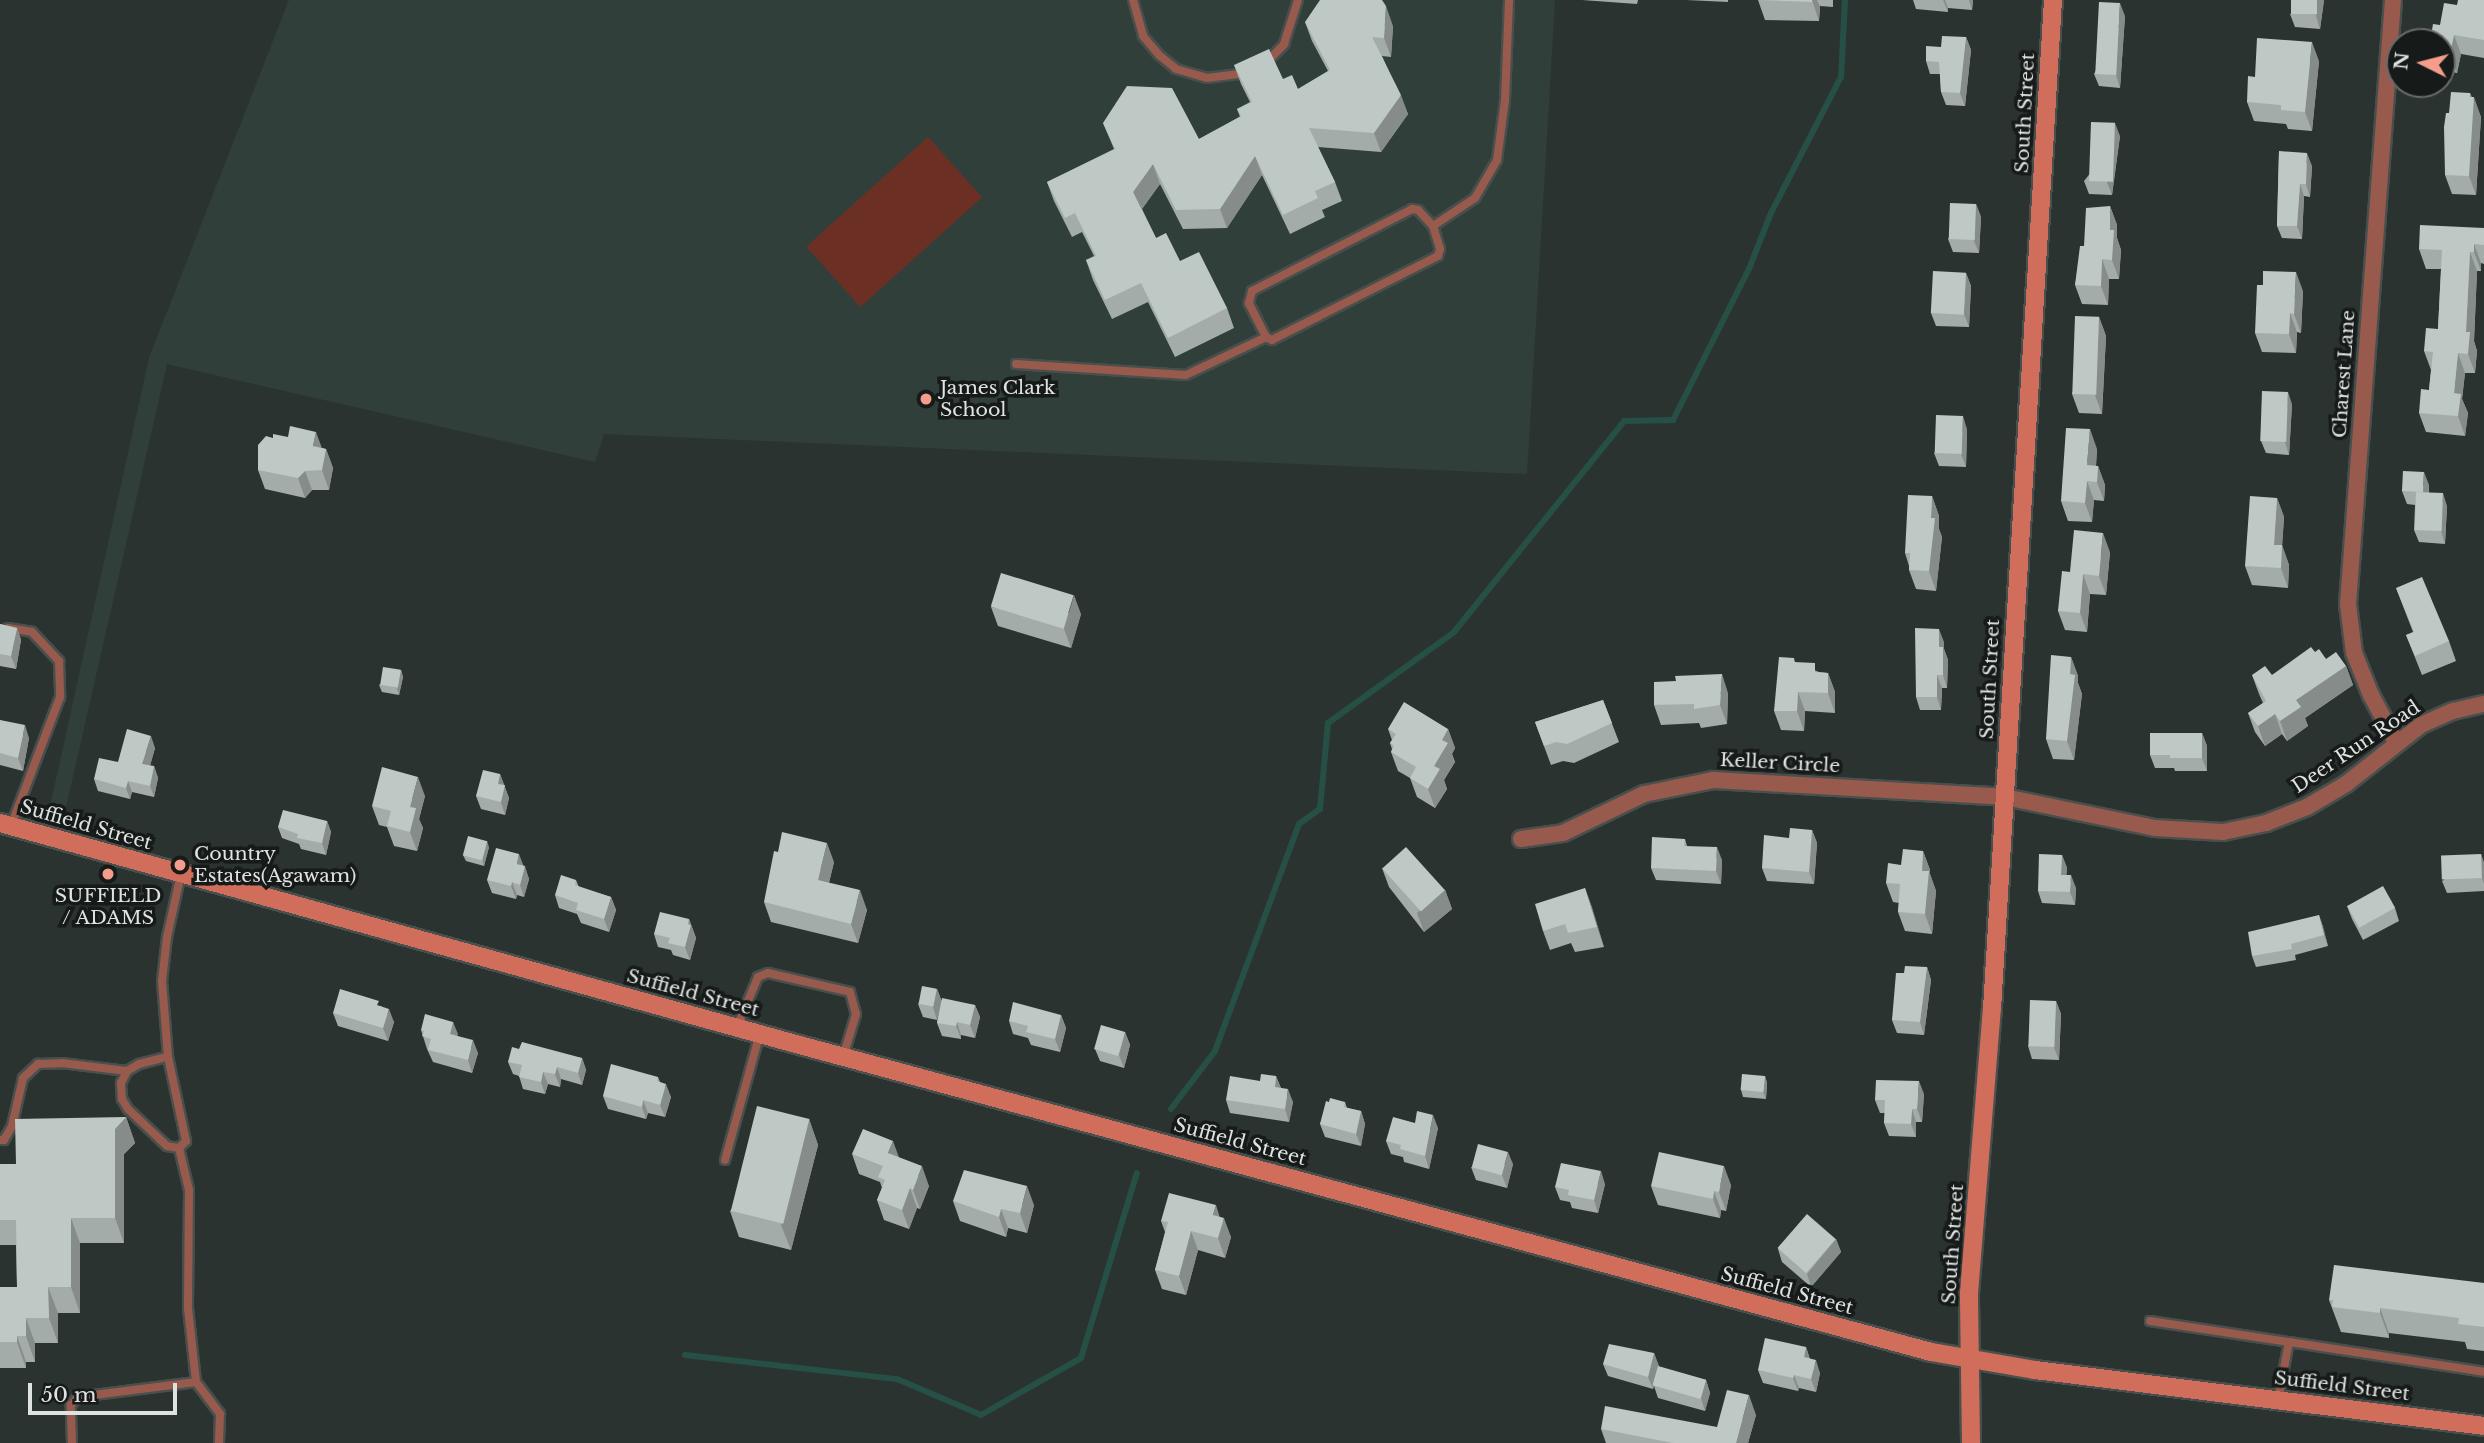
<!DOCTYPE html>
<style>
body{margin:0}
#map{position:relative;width:2484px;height:1443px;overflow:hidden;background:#2b3330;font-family:"Libre Baskerville",serif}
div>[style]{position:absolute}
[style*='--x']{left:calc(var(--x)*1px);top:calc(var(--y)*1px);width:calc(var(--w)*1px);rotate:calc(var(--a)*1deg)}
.built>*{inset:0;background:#313f3b}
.green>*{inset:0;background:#6c2f24;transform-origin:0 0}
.stream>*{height:6px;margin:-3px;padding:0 3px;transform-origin:3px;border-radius:3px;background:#265045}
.roads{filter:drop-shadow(2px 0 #484f4c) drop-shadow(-2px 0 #484f4c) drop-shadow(0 2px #484f4c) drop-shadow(0 -2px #484f4c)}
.lane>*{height:8px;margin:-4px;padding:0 4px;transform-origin:4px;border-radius:4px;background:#985a4d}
.street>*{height:16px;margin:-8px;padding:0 8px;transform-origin:8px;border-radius:8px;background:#985a4d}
.secondary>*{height:18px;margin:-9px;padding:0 9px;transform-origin:9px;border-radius:9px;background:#d16e5b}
.wall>*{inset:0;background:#a3aca9}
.shaded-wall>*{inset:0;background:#858c8a}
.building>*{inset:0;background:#bec8c5;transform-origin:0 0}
.dots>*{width:19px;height:19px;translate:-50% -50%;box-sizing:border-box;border:4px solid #161a18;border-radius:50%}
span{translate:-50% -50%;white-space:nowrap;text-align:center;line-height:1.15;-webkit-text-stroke:7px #161a18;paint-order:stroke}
.street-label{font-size:19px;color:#dee3e1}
.poi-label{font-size:19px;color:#dee3e1}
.left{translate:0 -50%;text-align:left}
.north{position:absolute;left:2386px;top:28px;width:70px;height:70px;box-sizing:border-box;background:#161a18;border:2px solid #666a68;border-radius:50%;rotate:276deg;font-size:19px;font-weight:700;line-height:28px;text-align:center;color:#dee3e1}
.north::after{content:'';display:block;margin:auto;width:24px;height:32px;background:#f49d8c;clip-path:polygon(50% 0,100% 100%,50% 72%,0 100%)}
.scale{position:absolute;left:28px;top:1383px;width:149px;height:32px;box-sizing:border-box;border:4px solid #dee3e1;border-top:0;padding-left:9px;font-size:21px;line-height:24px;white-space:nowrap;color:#dee3e1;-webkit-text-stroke:5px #161a18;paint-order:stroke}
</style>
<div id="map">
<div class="built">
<div style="clip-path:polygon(289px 0,1555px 0,1527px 474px,604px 434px,595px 462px,167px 364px,64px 816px,49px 811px,149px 358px)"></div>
</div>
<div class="green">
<div style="left:928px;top:137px;width:81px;height:164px;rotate:48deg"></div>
</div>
<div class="stream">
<div style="--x:1171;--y:1109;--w:73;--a:-52.8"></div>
<div style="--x:1215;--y:1051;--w:242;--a:-69.7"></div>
<div style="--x:1299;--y:824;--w:26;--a:-36"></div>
<div style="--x:1320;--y:809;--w:86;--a:-84.7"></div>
<div style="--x:1328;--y:723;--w:155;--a:-35.8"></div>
<div style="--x:1454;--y:632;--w:271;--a:-51.1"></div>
<div style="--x:1624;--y:421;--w:49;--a:-1.2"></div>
<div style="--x:1673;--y:420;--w:169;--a:-63.3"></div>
<div style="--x:1749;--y:269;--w:60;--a:-68.6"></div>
<div style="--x:1771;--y:213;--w:153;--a:-62.8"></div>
<div style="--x:1841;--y:77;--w:77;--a:-87"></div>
<div style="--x:685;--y:1355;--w:213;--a:6.5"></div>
<div style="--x:897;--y:1379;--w:91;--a:23.2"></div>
<div style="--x:981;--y:1415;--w:115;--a:-29.7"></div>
<div style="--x:1081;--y:1358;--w:193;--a:-73.2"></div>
</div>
<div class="roads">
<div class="lane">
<div style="--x:1133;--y:0;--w:37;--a:74"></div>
<div style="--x:1143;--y:36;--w:25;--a:50"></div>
<div style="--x:1159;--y:55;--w:22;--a:39"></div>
<div style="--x:1176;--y:69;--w:32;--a:16"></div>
<div style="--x:1207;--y:78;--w:40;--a:-7.1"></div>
<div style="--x:1265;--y:64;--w:28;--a:-46"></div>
<div style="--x:1284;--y:44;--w:46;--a:-72.3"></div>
<div style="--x:1412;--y:209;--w:6;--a:9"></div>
<div style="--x:1418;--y:210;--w:22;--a:47"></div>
<div style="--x:1433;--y:226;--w:24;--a:73"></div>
<div style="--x:1440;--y:249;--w:7;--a:106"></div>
<div style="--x:1438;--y:256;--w:186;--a:153.2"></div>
<div style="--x:1272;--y:340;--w:7;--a:-153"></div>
<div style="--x:1266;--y:337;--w:38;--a:-117"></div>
<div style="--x:1249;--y:303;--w:12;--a:-76"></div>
<div style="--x:1252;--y:291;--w:180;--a:-27.1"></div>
<div style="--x:1433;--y:226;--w:50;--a:-33.7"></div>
<div style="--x:1475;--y:198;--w:44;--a:-59.9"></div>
<div style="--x:1497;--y:160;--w:61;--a:-82.4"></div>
<div style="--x:1505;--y:100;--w:100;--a:-87.7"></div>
<div style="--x:1016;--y:364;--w:170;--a:3.7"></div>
<div style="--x:1186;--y:375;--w:89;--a:-25.4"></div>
<div style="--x:8;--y:628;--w:24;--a:9"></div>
<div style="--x:32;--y:632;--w:40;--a:47"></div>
<div style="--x:59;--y:661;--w:36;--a:88"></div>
<div style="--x:60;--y:697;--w:138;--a:110.8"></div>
<div style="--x:737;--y:1027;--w:54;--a:-67.2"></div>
<div style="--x:758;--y:977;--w:11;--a:-22"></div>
<div style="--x:768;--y:973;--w:84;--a:13"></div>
<div style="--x:850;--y:992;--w:23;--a:75"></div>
<div style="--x:856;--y:1014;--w:45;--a:106.8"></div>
<div style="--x:168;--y:1057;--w:86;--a:77.9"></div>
<div style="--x:186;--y:1141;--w:10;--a:135"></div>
<div style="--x:179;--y:1148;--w:12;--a:-171"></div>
<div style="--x:167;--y:1146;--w:54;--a:-136.5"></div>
<div style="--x:128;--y:1109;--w:12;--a:-121"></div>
<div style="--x:122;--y:1099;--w:16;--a:-94"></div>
<div style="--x:121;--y:1083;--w:13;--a:-63"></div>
<div style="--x:127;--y:1071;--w:14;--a:-30"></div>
<div style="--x:139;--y:1064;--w:30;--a:-14"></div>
<div style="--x:168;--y:1057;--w:76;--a:-94.5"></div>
<div style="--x:162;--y:981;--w:44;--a:-83.5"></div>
<div style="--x:167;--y:937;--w:65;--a:-77.5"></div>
<div style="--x:0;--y:1140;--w:4;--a:0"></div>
<div style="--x:4;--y:1140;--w:16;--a:-60"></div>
<div style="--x:12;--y:1126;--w:49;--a:-77.1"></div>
<div style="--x:23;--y:1078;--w:21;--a:-43"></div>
<div style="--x:38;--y:1064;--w:24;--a:-2"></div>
<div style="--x:62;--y:1063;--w:65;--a:7"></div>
<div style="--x:179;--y:1148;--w:43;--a:76.6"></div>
<div style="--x:189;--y:1190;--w:118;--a:90.5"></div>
<div style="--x:188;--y:1308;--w:74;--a:83.8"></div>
<div style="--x:196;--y:1382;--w:40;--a:53"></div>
<div style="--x:220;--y:1414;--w:29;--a:92"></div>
<div style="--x:725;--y:1160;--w:132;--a:-74.6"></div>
<div style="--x:2150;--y:1321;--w:141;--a:8.6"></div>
<div style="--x:2278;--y:1400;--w:59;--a:-79.3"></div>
<div style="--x:2289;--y:1342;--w:197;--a:8.7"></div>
<div style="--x:72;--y:1443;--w:38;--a:-92"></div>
<div style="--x:71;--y:1405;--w:11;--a:-49"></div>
<div style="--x:78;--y:1397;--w:119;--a:-7.2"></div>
</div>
<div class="street">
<div style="--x:2393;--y:0;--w:606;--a:94.26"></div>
<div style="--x:2348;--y:604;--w:49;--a:83"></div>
<div style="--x:2354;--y:653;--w:45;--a:68"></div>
<div style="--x:2371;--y:695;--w:53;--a:62"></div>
<div style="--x:1521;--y:839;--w:42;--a:-8.1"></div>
<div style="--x:1563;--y:833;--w:90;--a:-25.7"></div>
<div style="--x:1644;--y:794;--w:70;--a:-11.5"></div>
<div style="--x:1713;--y:780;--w:292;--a:3.3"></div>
<div style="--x:2005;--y:797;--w:153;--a:11.7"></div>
<div style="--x:2155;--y:828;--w:68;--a:3.4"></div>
<div style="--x:2223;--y:832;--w:44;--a:-11.8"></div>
<div style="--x:2266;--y:823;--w:44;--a:-21.3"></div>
<div style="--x:2307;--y:807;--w:45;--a:-30.5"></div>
<div style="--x:2346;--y:784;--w:95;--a:-38.2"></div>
<div style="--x:2421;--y:725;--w:35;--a:-24"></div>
<div style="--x:2453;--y:711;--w:32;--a:-13"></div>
</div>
<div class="secondary">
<div style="--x:0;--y:823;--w:826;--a:15.52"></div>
<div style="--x:796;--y:1044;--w:1176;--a:15.18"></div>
<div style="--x:1931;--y:1352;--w:106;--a:9.8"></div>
<div style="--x:2035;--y:1370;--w:452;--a:7.1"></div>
<div style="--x:1971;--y:1443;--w:150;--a:-90.8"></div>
<div style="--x:1969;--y:1293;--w:285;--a:-85.4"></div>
<div style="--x:1992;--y:1009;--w:1011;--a:-86.54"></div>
</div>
</div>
<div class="wall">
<div style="clip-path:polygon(1582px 0,1638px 0,1637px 4px)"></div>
<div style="clip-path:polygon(1686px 0,1728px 0,1728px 2px)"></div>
<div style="clip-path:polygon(1758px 0,1833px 0,1833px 7px,1820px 6px,1819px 21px,1765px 20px)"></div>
<div style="clip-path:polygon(1913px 0,1973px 0,1972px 10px,1948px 8px,1948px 12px,1916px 9px)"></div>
<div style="clip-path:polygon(2324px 0,2320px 29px,2295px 27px,2290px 14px)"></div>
<div style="clip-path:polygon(2484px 0,2484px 58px,2461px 54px,2457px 73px,2442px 70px,2442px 42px,2440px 25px,2457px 5px)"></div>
<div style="clip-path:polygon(2125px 16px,2120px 88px,2099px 86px,2094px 74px)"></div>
<div style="clip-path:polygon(1305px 22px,1393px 26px,1391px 57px,1382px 56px,1408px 114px,1381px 152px,1318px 147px,1335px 182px,1342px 201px,1322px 210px,1325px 217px,1290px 234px,1262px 175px,1227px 228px,1183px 229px,1160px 184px,1142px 209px,1156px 238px,1227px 308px,1234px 328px,1175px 357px,1148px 302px,1112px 319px,1093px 280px,1086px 260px,1094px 256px,1082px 232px,1072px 237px,1054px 201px,1047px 182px,1114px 149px,1103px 123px,1199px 139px,1240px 117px,1237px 109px,1250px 102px,1241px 84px,1234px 65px,1283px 79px,1298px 89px,1328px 71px,1312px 41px)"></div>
<div style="clip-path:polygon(1966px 37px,1971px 50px,1965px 106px,1946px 105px,1941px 92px,1940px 74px,1930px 74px,1926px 61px,1941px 47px)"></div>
<div style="clip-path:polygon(2319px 61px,2312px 131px,2288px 129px,2286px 124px,2254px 121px,2247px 102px,2255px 77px)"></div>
<div style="clip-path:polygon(2470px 93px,2481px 117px,2476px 195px,2452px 194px,2445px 175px,2449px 113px)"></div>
<div style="clip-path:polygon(2120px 136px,2112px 195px,2089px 194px,2084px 181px)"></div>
<div style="clip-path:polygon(2279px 151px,2312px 166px,2310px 197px,2304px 196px,2302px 239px,2282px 238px,2277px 226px)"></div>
<div style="clip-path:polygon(1976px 204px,1981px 217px,1979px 253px,1953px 252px,1948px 239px)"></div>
<div style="clip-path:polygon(2110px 206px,2117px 225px,2117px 238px,2121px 250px,2119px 279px,2109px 279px,2108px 305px,2082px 304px,2075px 285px,2084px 246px)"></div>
<div style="clip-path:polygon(2484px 228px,2484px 264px,2481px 263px,2481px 271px,2477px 271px,2474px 341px,2477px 351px,2475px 373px,2465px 373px,2462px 399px,2468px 413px,2465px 436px,2426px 432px,2419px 413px,2429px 390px,2431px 370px,2424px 351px,2438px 329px,2441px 269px,2426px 269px,2419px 249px)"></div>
<div style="clip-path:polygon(1966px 273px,1971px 286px,1969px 327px,1936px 326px,1931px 313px)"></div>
<div style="clip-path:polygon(2303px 291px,2301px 333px,2297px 332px,2296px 353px,2262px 352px,2255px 333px)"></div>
<div style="clip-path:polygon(2099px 317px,2106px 336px,2102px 414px,2079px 413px,2072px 394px)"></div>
<div style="clip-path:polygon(2292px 404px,2289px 455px,2266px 453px,2261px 441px)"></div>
<div style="clip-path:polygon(1967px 429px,1966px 467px,1939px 466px,1934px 453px)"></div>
<div style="clip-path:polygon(322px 448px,326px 449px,333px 468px,329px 490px,312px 490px,305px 498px,265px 489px,258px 470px)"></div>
<div style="clip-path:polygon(2097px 449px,2096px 466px,2098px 466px,2105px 485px,2104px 501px,2094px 500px,2092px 522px,2068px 521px,2061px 501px)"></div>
<div style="clip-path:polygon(2429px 485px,2429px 493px,2447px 506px,2445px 544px,2419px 542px,2414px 530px,2415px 505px,2407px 504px,2402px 491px)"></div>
<div style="clip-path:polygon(1932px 496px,1939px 516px,1939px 529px,1942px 537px,1936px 591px,1916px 589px,1909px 570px,1909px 566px,1905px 553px)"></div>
<div style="clip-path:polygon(2277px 498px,2284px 517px,2282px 545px,2289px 565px,2288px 588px,2252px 585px,2245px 566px)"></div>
<div style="clip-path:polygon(2110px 552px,2106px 595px,2090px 594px,2087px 632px,2065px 630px,2058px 611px,2070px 572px)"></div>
<div style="clip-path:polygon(2396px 588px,2449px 641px,2456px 661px,2422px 675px,2406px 635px,2413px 632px)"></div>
<div style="clip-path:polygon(991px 607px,1081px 614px,1071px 648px,998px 626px)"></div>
<div style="clip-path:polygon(0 624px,17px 628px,21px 640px,16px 669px,0 666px)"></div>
<div style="clip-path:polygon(1944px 642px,1944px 649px,1948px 660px,1947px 688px,1942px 688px,1941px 710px,1920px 710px,1916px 697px)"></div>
<div style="clip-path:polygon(2315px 652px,2326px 659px,2346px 666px,2353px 685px,2305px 718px,2308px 726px,2287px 741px,2282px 734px,2265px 746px,2255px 732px,2248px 713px,2263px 703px,2259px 694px,2252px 675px,2272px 675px)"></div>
<div style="clip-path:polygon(2071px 657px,2078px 676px,2078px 683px,2082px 694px,2074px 760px,2053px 759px,2046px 739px)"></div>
<div style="clip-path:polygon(1794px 658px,1795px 662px,1819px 672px,1828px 673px,1835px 692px,1835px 713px,1805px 711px,1804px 731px,1781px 730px,1774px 711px)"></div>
<div style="clip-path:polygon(401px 670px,403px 677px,399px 695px,382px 692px,379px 685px)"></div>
<div style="clip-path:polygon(1728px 693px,1727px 724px,1701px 728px,1699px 723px,1661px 725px,1654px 705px)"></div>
<div style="clip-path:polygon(1603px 700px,1619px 742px,1574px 763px,1563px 761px,1551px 765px,1535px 722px)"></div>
<div style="clip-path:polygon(0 720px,29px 738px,23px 771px,0 765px)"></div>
<div style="clip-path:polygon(1388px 729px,1448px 729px,1455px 748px,1452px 754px,1455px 762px,1444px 780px,1447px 789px,1435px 808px,1417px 797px,1410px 778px,1398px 771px,1391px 752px,1392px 749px,1390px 743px,1392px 740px)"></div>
<div style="clip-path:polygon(2202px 733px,2207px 746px,2207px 771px,2175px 771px,2174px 768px,2155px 768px,2150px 755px)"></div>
<div style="clip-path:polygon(155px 748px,150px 766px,154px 766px,158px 778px,154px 797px,132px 792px,130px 799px,98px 791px,94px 779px,118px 762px)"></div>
<div style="clip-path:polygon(500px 774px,509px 798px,505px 815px,481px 809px,476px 796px)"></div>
<div style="clip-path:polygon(425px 796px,419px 819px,423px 828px,417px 851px,394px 846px,387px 827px,379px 825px,372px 806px)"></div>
<div style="clip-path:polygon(327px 821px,331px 832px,326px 855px,301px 849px,299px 844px,282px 838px,278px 827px)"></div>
<div style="clip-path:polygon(1812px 830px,1817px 843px,1814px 884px,1767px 881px,1762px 868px,1789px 838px)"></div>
<div style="clip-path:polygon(1685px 839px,1687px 846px,1722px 860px,1721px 884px,1656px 880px,1651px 868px)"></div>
<div style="clip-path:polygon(489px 847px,484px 866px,466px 861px,463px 855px)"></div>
<div style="clip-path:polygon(1923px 851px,1930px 870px,1930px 874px,1936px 891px,1932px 934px,1905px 931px,1898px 912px,1899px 903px,1893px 902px,1886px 883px,1901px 865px)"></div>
<div style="clip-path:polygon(2481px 854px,2484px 863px,2484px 891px,2447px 893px,2442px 881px)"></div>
<div style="clip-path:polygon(2062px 855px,2067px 868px,2066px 875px,2076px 888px,2075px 905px,2042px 903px,2038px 891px)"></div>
<div style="clip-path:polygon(834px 862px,829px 883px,867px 910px,858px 943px,771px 922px,764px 902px)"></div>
<div style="clip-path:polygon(524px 866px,529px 879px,524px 897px,517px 895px,516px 899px,492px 893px,487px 880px)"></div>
<div style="clip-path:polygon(1382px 868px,1445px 890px,1452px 909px,1424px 932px,1389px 887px)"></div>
<div style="clip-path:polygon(576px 880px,579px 887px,611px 897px,616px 910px,609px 932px,581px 923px,577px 914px,559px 908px,555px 895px)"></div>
<div style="clip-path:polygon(1585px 888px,1604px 947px,1575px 952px,1571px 943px,1550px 950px,1543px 931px)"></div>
<div style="clip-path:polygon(2347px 906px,2395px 908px,2399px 921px,2363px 940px,2352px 919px)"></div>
<div style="clip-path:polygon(2319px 915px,2328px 946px,2295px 955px,2296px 960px,2256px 967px,2252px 956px)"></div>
<div style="clip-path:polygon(689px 919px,696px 938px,690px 960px,673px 955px,671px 950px,658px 947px,654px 934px)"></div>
<div style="clip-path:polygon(1927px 967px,1931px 980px,1924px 1035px,1897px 1033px,1892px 1020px,1904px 973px)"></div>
<div style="clip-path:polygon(937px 989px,942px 1002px,975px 1005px,980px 1017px,975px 1038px,961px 1035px,961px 1039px,942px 1036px,937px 1023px,941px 1004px,937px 1020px,923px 1017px,918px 1004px)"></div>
<div style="clip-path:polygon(2056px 1001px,2061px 1014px,2059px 1060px,2032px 1059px,2028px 1046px)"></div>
<div style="clip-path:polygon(381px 1006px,394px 1022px,388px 1041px,338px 1026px,333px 1013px)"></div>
<div style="clip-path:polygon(1061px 1015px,1066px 1028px,1060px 1052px,1031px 1045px,1028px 1038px,1013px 1034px,1009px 1021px)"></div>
<div style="clip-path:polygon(453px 1022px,457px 1036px,478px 1053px,472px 1073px,433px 1062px,427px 1049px,421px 1030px)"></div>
<div style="clip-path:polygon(1125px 1032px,1130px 1045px,1124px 1068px,1100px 1061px,1095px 1049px)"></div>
<div style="clip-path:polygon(519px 1049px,582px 1058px,586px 1070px,582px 1085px,561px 1079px,560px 1087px,548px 1084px,545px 1094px,523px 1089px,519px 1076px,513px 1074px,508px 1062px)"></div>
<div style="clip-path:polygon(1276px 1076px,1281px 1088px,1293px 1102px,1289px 1122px,1230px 1113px,1226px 1100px,1260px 1081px)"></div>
<div style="clip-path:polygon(1765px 1076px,1767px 1083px,1766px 1099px,1743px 1097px,1741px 1090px)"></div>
<div style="clip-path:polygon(658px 1077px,660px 1082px,671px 1097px,665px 1117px,648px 1113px,646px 1119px,608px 1109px,603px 1096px)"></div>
<div style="clip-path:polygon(1924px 1094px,1922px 1122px,1916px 1122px,1916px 1137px,1889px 1136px,1884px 1123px,1885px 1113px,1880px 1113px,1875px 1100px)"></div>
<div style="clip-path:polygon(1329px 1102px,1345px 1102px,1347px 1108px,1361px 1111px,1365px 1124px,1361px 1146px,1325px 1137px,1320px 1124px)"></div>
<div style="clip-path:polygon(126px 1117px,135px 1143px,124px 1154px,124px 1243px,80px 1243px,80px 1313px,58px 1313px,58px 1343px,35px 1343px,35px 1362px,26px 1362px,26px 1368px,0 1368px,0 1287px,17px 1287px,16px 1245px,0 1245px,0 1164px,16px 1164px)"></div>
<div style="clip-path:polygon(809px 1119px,818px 1145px,791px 1250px,739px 1237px,730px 1211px)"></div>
<div style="clip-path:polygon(1438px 1128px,1429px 1169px,1404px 1162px,1403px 1157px,1391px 1154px,1386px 1141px)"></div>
<div style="clip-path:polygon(852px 1154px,899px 1158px,929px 1186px,920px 1209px,917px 1208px,909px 1229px,884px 1220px,877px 1200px,882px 1188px,880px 1182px,859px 1174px)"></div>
<div style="clip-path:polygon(1513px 1164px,1507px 1188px,1476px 1180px,1471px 1167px)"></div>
<div style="clip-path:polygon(1605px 1184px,1598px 1213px,1572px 1208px,1570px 1202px,1560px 1200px,1555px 1187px)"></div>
<div style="clip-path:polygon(1731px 1185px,1726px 1211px,1721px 1210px,1720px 1218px,1658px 1205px,1651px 1186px)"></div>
<div style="clip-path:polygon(953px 1201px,1034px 1205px,1027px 1233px,1008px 1228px,1006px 1237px,960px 1221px)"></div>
<div style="clip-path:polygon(1220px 1217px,1231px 1237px,1225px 1258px,1198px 1250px,1186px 1295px,1162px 1289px,1155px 1270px,1165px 1232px,1161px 1221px)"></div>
<div style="clip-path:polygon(1836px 1239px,1841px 1252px,1811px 1287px,1782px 1262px,1778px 1249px)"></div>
<div style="clip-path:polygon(2484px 1283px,2484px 1351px,2467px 1349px,2465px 1342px,2389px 1333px,2389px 1338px,2341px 1332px,2329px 1300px)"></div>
<div style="clip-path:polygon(1806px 1347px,1810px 1359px,1820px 1373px,1816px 1392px,1799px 1388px,1798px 1391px,1763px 1383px,1758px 1370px)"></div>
<div style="clip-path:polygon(1654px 1353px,1659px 1367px,1706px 1380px,1710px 1393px,1705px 1411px,1658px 1398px,1654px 1386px,1653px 1389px,1608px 1376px,1603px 1364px)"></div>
<div style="clip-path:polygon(1756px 1415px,1748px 1443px,1606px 1443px,1601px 1429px,1717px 1427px)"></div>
</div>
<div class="shaded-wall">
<div style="clip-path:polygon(1812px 0,1817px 0,1820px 6px,1819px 21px)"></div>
<div style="clip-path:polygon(1943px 0,1945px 0,1948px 8px,1948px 12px)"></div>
<div style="clip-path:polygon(1969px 0,1973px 0,1972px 10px)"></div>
<div style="clip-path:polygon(2317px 0,2324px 0,2320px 29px,2316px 16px)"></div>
<div style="clip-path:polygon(2120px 3px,2125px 16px,2120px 88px,2116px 75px)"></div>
<div style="clip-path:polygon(1386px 6px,1393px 26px,1391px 57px,1384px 38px)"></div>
<div style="clip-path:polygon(2454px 35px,2461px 54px,2457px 73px,2450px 54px)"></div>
<div style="clip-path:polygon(1966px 37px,1971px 50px,1965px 106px,1960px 93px)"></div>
<div style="clip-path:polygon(2312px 42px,2319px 61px,2312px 131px,2305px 112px)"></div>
<div style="clip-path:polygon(2470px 93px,2474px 104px,2474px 97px,2481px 117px,2476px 195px,2469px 176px)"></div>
<div style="clip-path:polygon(1401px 95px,1408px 114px,1381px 152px,1374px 133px)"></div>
<div style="clip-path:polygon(2115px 123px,2120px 136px,2112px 195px,2107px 182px)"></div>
<div style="clip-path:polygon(2307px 153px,2312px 166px,2310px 197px,2306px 184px)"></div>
<div style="clip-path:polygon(1255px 156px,1262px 175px,1227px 228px,1220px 209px)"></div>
<div style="clip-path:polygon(1153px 164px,1160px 184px,1140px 211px,1133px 192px)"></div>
<div style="clip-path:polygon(2300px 184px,2304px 196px,2302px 239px,2297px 226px)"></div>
<div style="clip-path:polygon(1976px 204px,1981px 217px,1979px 253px,1974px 241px)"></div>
<div style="clip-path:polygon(2110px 206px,2117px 225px,2117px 238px,2121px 250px,2119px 279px,2112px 260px,2110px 230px)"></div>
<div style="clip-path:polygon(2474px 244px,2481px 263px,2481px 271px,2474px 252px)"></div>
<div style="clip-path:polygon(2470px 252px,2477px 271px,2474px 341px,2477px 351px,2475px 373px,2468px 354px,2466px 332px)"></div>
<div style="clip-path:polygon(2102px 259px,2109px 279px,2108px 305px,2101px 286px)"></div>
<div style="clip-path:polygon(2296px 272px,2303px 291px,2301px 333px,2294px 314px)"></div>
<div style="clip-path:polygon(1966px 273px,1971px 286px,1969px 327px,1964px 314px)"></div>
<div style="clip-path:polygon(2290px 313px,2297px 332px,2296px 353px,2289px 334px)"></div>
<div style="clip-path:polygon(2099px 317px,2106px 336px,2102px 414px,2095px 395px)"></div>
<div style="clip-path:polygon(2458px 353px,2465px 373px,2462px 399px,2468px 413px,2465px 436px,2458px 416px,2454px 393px)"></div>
<div style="clip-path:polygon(2288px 392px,2292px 404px,2289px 455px,2285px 442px)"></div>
<div style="clip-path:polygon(1963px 416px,1967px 429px,1966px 467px,1961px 454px)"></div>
<div style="clip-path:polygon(2090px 429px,2097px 449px,2095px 482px,2087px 465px)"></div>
<div style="clip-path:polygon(316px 432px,323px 451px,313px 446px)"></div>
<div style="clip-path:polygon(326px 449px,333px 468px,329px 490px,322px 470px)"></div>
<div style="clip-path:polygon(2098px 466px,2105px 485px,2104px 501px,2097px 482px)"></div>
<div style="clip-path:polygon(305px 471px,312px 490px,305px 498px,298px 478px)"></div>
<div style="clip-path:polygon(2424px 472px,2429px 485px,2428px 505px,2423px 492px)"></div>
<div style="clip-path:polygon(2087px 481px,2094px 500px,2092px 522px,2085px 503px)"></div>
<div style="clip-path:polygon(2443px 493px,2447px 506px,2445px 544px,2441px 531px)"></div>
<div style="clip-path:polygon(1932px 496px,1939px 516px,1939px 529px,1942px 537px,1936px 591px,1929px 571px)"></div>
<div style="clip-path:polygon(2277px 498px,2284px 517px,2281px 564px,2274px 545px)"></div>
<div style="clip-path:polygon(2103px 533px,2110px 552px,2106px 595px,2099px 576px)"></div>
<div style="clip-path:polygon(2282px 545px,2289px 565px,2288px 588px,2281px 568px)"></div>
<div style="clip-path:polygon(2083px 574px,2090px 594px,2087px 632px,2080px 613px)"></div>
<div style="clip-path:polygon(1074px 595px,1081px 614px,1071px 648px,1064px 629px)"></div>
<div style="clip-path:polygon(17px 628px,21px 640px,16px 669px,11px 656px)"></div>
<div style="clip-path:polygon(1939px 629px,1944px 642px,1944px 649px,1948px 660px,1947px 688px,1943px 675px,1939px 647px)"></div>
<div style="clip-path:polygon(2071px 657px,2078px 676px,2078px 683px,2082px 694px,2074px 760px,2067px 741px)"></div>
<div style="clip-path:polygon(2346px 666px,2353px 685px,2305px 718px,2308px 726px,2287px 741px,2280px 721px,2296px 700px)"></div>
<div style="clip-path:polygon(401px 670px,403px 677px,399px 695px,397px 689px)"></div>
<div style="clip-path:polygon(1828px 673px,1835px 692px,1835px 713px,1828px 693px)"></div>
<div style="clip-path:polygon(1722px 674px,1728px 693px,1727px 724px,1720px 705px)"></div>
<div style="clip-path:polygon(1937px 675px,1942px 688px,1941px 710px,1937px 697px)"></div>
<div style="clip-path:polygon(1798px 692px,1805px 711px,1804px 731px,1797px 711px)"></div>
<div style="clip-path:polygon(2275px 714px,2282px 734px,2265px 746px,2258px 726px)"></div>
<div style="clip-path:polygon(25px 725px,29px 738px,23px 771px,18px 758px)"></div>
<div style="clip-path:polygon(1448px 729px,1455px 748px,1452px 754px,1455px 762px,1444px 780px,1447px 789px,1435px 808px,1428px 789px,1442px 740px)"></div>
<div style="clip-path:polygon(2202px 733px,2207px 746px,2207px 771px,2202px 758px)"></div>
<div style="clip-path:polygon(151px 736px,155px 748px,147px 776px,142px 764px)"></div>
<div style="clip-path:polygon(154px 766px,158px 778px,154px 797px,150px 786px)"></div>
<div style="clip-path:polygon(500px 774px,509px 798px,505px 815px,501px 802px,498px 784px)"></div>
<div style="clip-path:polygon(418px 777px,425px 796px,419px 819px,423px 828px,417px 851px,410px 832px,410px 807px)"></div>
<div style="clip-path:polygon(128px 781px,132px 792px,130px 799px,126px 788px)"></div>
<div style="clip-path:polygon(327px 821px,331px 832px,326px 855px,322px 843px)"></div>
<div style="clip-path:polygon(1812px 830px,1817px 843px,1814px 884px,1809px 872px)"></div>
<div style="clip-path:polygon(487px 841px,489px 847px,484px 866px,482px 859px)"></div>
<div style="clip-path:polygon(827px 843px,834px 862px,825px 899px,818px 880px)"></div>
<div style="clip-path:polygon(1717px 847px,1722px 860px,1721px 884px,1716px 871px)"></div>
<div style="clip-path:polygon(1923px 851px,1930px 870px,1930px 874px,1936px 891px,1932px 934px,1925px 914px,1922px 871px)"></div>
<div style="clip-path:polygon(519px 854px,524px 867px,517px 864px)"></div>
<div style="clip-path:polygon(2481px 854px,2484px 863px,2484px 884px,2482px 878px)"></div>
<div style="clip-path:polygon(2062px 855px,2067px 868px,2066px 888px,2061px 875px)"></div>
<div style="clip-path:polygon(525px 866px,529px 879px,524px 897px,520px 885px)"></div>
<div style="clip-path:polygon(2071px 875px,2076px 888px,2075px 905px,2070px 892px)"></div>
<div style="clip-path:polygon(512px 882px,517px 895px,516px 899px,511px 886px)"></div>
<div style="clip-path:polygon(1585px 888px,1592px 907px,1604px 947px,1597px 927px)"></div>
<div style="clip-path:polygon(860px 890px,867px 910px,858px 943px,851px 924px)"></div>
<div style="clip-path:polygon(1445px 890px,1452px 909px,1424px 932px,1417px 913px)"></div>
<div style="clip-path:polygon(611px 897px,616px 910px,609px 932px,604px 919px)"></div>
<div style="clip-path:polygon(2319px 915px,2323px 926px,2328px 946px,2324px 935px)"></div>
<div style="clip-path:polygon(689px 919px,696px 938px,690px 960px,685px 947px)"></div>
<div style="clip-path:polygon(1927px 967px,1931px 980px,1924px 1035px,1920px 1022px)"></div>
<div style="clip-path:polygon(937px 989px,942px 1002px,937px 1020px,933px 1007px)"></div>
<div style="clip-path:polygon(2056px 1001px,2061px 1014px,2059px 1060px,2054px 1048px)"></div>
<div style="clip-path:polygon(975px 1005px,980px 1017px,975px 1038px,970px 1025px)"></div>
<div style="clip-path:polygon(389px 1009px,394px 1022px,388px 1041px,383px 1028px)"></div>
<div style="clip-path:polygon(1061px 1015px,1066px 1028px,1060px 1052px,1055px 1039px)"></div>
<div style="clip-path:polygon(453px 1022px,458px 1034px,454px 1047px,450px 1034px)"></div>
<div style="clip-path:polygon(957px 1022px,961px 1035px,961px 1039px,956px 1026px)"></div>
<div style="clip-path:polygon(1125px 1032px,1130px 1045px,1124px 1068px,1119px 1055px)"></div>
<div style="clip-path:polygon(473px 1040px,478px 1053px,472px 1073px,468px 1060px)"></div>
<div style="clip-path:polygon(582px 1058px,586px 1070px,582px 1085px,578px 1073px)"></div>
<div style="clip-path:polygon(557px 1067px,561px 1079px,560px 1087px,555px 1074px)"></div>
<div style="clip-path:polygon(543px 1072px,548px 1084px,545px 1094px,541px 1082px)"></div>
<div style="clip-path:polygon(1276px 1076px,1281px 1089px,1275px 1087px)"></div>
<div style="clip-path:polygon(1765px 1076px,1767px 1083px,1766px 1099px,1763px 1092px)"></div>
<div style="clip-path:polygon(1919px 1081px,1924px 1094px,1922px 1122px,1917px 1109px)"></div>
<div style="clip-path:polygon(666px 1084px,671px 1097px,665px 1117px,660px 1105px)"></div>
<div style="clip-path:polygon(1288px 1089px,1293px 1102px,1289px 1122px,1285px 1109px)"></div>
<div style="clip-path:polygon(643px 1100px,648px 1113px,646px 1119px,642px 1107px)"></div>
<div style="clip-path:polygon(1912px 1109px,1916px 1122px,1916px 1137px,1911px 1124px)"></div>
<div style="clip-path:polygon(1361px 1111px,1365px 1124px,1361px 1146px,1356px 1134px)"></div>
<div style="clip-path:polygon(1433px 1115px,1438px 1128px,1429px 1169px,1425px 1156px)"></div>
<div style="clip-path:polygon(126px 1117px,135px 1143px,124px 1154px,124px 1243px,115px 1218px,115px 1129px)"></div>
<div style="clip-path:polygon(809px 1119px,818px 1145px,791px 1250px,781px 1225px)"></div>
<div style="clip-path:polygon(893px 1141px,900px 1160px,888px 1153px)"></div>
<div style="clip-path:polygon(1508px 1152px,1513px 1164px,1507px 1188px,1502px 1175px)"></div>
<div style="clip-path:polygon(922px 1166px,929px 1186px,920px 1209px,913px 1190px)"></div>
<div style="clip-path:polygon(1724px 1166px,1731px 1185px,1726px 1211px,1719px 1192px)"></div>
<div style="clip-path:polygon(1601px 1171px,1605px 1184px,1598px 1213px,1594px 1200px)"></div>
<div style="clip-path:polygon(1027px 1186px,1034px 1205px,1027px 1233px,1020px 1213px)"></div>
<div style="clip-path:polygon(910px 1188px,917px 1208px,909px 1229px,902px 1210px)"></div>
<div style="clip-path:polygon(1714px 1191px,1721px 1210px,1720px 1218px,1713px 1199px)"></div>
<div style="clip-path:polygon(1216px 1205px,1222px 1224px,1224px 1218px,1231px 1237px,1225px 1258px,1218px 1238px,1213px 1215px)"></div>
<div style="clip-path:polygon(1001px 1209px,1008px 1228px,1006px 1237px,999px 1217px)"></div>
<div style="clip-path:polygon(71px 1218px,80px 1243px,80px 1313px,71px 1287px)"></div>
<div style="clip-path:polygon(1191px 1231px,1198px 1250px,1186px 1295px,1179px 1276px)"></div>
<div style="clip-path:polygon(1836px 1239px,1841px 1252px,1811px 1287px,1807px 1274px)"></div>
<div style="clip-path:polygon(48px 1287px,58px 1313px,58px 1343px,49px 1318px)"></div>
<div style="clip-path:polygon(2380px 1308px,2389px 1333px,2389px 1338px,2380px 1313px)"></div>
<div style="clip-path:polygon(26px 1318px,35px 1343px,35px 1362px,26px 1336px)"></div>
<div style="clip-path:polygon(17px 1336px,26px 1362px,26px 1368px,17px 1342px)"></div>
<div style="clip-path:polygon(1806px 1347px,1810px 1360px,1804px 1357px)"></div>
<div style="clip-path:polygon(1654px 1353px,1659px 1366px,1653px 1389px,1648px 1377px)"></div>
<div style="clip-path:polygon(1816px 1360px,1820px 1373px,1816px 1392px,1811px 1379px)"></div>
<div style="clip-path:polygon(1794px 1375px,1799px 1388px,1798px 1391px,1793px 1378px)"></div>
<div style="clip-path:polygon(1706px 1380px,1710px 1393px,1705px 1411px,1701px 1398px)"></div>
<div style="clip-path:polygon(1749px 1395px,1756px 1415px,1748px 1443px,1736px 1443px)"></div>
</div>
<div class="building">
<div style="clip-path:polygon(1320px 0,1382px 0,1386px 6px,1384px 38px,1372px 37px,1401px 95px,1374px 133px,1309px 128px,1335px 182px,1315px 191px,1318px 198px,1283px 215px,1255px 156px,1220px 209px,1176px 210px,1153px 164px,1133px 192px,1156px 238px,1166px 233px,1180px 261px,1199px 252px,1227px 308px,1168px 338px,1141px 283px,1105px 300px,1086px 260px,1096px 256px,1075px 213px,1065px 218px,1047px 182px,1115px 149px,1103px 123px,1127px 86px,1172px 88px,1199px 139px,1241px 116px,1237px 109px,1252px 102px,1234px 65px,1269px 49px,1283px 79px,1292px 75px,1298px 89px,1330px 70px,1305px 22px)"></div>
<div style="clip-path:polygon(1758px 0,1812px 0,1812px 2px)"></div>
<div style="left:2291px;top:0;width:26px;height:14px"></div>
<div style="clip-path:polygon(2458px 0,2484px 0,2484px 40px,2454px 35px,2450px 54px,2442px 52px,2442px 42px,2430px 42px,2433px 24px,2440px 25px,2444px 3px,2457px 5px)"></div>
<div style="left:2099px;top:2px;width:21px;height:72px;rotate:3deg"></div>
<div style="clip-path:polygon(1942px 36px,1966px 37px,1960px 93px,1941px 92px,1939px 62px,1926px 61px,1926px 46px,1941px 47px)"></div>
<div style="clip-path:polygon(2257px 38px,2312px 42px,2305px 112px,2281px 110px,2281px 105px,2247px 102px,2248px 76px,2255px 77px)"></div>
<div style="clip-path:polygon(2451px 92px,2470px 93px,2470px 97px,2474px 97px,2469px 176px,2445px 175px,2444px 127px,2446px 113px,2449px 113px)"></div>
<div style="left:2091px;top:122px;width:24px;height:59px;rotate:2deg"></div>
<div style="clip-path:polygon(2279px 151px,2307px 153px,2306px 184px,2300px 184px,2297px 226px,2277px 226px)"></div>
<div style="left:1950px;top:203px;width:26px;height:36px;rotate:2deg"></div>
<div style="clip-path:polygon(2110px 206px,2110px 230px,2114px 230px,2112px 260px,2102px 259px,2101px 286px,2075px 285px,2080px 246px,2084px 246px,2086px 208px)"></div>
<div style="clip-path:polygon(2420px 225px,2484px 228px,2484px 245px,2474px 244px,2474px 252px,2470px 252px,2466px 332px,2470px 332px,2468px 354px,2458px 353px,2454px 393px,2461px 394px,2458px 416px,2419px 413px,2421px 389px,2429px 390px,2433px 352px,2424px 351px,2426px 328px,2438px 329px,2442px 250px,2419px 249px)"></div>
<div style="left:1933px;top:271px;width:33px;height:42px;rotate:3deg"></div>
<div style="clip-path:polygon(2263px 271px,2296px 272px,2294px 314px,2290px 313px,2289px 334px,2255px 333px,2257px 285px,2263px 285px)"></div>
<div style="left:2075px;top:316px;width:24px;height:78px;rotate:2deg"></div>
<div style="left:2262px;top:391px;width:26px;height:50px;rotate:2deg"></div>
<div style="left:1936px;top:415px;width:27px;height:38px;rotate:2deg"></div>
<div style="clip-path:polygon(290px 426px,316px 432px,313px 446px,326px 449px,322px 470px,305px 471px,298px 478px,258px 470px,258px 445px,266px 436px,273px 438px,273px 434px,288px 437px)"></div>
<div style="clip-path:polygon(2066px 428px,2090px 429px,2087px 465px,2098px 466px,2097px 482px,2087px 481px,2085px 503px,2061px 501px)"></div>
<div style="left:2403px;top:471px;width:21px;height:20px;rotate:3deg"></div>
<div style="left:2416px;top:492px;width:27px;height:38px;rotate:2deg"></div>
<div style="clip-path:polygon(1908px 495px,1932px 496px,1931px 518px,1935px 518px,1929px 571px,1909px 570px,1910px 553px,1905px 553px)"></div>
<div style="clip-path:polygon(2250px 496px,2277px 498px,2274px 545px,2282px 545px,2281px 568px,2245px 566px)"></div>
<div style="clip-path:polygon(2074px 530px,2103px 533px,2099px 576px,2083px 574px,2080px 613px,2058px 611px,2062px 571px,2070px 572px)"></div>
<div style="left:1001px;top:573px;width:76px;height:35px;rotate:17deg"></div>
<div style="clip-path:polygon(2422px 577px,2449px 641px,2415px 656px,2406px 635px,2414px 632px,2396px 588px)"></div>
<div style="clip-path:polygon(0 624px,17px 628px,11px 656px,0 654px)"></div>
<div style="clip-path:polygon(1915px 628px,1939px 629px,1939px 647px,1943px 647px,1943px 675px,1937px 675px,1937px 697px,1916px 697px)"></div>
<div style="clip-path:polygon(2311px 647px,2315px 652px,2319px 649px,2326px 659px,2336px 652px,2346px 666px,2296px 700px,2301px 707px,2280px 721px,2275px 714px,2258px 726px,2248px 713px,2266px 701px,2252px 675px,2265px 666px,2272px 675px)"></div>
<div style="clip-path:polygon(2051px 655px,2071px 657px,2070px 674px,2075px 675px,2067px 741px,2046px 739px)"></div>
<div style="clip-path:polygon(1779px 657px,1794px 658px,1794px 662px,1815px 663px,1815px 672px,1828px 673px,1828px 693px,1798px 692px,1797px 711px,1774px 711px)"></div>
<div style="left:383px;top:667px;width:18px;height:18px;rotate:9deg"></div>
<div style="clip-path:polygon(1722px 674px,1720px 705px,1694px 709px,1694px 704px,1654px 705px,1654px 682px,1676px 681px,1675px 676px)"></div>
<div style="clip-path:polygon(1603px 700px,1612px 723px,1567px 744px,1556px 742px,1544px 746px,1535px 722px)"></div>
<div style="clip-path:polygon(1404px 702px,1448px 729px,1442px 740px,1448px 743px,1434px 766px,1440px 769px,1428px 789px,1410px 778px,1416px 767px,1391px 752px,1394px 746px,1390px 743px,1396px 734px,1388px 729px)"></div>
<div style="clip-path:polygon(0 720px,25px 725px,18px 758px,0 753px)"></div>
<div style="clip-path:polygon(127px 729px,151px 736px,142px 764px,154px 766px,150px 786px,128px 781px,126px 788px,94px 779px,99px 758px,118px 762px)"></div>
<div style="clip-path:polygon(2150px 733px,2202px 733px,2202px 758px,2170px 758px,2170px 755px,2150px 755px)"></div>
<div style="clip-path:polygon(382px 767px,418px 777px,410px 807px,416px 808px,410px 832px,387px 826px,391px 811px,372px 806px)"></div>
<div style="clip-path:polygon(483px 770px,500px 774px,498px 784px,505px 785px,501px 802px,476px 796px)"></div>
<div style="clip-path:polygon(283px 810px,327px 821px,322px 843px,297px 838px,298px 834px,278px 827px)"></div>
<div style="clip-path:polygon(1790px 828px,1812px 830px,1809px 872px,1762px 868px,1764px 835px,1789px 838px)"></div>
<div style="clip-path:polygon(782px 832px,827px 843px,818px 880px,860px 890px,851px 924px,764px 902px,774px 851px,778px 852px)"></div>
<div style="left:468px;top:836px;width:20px;height:20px;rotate:15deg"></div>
<div style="clip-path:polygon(1652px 837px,1685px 839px,1684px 846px,1717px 847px,1716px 871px,1651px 868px)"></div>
<div style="left:1406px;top:847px;width:58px;height:32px;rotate:48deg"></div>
<div style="clip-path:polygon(496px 848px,519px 854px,517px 864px,525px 866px,520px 885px,512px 882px,511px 886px,487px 880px)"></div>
<div style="clip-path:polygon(1903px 849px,1923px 851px,1922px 871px,1929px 871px,1925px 914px,1898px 912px,1900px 884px,1886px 883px,1888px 863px,1901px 865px)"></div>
<div style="clip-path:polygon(2039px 854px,2062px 855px,2061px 875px,2071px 875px,2070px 892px,2038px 891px)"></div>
<div style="left:2481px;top:854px;width:24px;height:40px;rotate:88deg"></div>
<div style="clip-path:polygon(561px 875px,576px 880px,575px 885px,611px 897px,604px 919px,576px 910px,578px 903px,555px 895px)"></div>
<div style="left:2383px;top:886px;width:25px;height:41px;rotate:61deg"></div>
<div style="clip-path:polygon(1585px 888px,1597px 927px,1568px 933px,1565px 924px,1543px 931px,1535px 904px)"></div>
<div style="clip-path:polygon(660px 912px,689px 919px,688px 924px,691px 925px,685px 947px,668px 943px,670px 938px,654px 934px)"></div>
<div style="clip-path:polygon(2319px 915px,2324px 935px,2291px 944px,2292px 949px,2252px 956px,2248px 932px)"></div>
<div style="clip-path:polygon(1905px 966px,1927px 967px,1920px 1022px,1892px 1020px,1896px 973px,1904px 973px)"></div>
<div style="left:922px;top:986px;width:15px;height:18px;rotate:11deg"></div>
<div style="clip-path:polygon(340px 989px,379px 1001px,377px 1005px,389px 1009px,383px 1028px,333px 1013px)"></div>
<div style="clip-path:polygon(942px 998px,975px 1005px,970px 1025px,957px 1022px,956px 1026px,937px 1023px)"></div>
<div style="left:2030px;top:1000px;width:26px;height:46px;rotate:2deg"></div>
<div style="clip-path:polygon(1013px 1002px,1061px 1015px,1055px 1039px,1026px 1032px,1028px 1026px,1009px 1021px)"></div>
<div style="clip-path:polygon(425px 1014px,453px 1022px,450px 1034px,473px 1040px,468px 1060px,428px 1050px,431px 1039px,422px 1036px,424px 1031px,421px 1030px)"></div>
<div style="left:1101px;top:1025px;width:25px;height:25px;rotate:16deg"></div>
<div style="clip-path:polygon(522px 1042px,582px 1058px,578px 1073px,557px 1067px,555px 1074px,543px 1072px,541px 1082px,519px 1077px,522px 1065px,508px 1062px,512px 1047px,519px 1049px)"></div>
<div style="clip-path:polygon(611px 1064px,658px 1077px,657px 1081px,666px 1084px,660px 1105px,643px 1100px,642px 1107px,603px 1096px)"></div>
<div style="clip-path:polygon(1261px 1074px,1276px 1076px,1275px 1087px,1288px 1089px,1285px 1109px,1226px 1100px,1230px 1076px,1260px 1081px)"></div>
<div style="left:1742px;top:1074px;width:23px;height:16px;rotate:5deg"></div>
<div style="clip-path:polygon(1876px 1080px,1919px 1081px,1917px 1109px,1912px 1109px,1911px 1124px,1884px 1123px,1885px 1100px,1875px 1100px)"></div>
<div style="clip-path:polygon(1330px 1098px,1345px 1102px,1344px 1107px,1361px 1111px,1356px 1134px,1320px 1124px,1326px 1101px,1329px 1102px)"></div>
<div style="left:757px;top:1106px;width:54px;height:108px;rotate:14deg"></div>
<div style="clip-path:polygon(1417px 1111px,1433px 1115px,1425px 1156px,1400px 1149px,1401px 1145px,1386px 1141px,1393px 1117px,1415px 1123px)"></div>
<div style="clip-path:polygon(126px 1117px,115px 1129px,115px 1218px,71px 1218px,71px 1287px,48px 1287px,49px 1318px,26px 1318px,26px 1336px,17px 1336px,17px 1342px,0 1342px,0 1287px,17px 1287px,16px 1220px,0 1220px,0 1164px,16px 1164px,15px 1119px)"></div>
<div style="clip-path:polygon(863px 1129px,893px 1141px,888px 1153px,922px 1166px,913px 1190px,910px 1188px,902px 1210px,877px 1200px,885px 1180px,878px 1177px,883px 1166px,852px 1154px)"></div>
<div style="left:1478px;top:1144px;width:31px;height:24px;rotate:15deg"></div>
<div style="clip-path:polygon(1659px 1152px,1724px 1166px,1719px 1192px,1714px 1191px,1713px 1199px,1651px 1186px)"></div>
<div style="clip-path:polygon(1561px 1163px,1601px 1171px,1594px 1200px,1568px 1195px,1569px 1190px,1555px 1187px)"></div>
<div style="clip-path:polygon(964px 1170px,1027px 1186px,1020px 1213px,1001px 1209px,999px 1217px,953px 1201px)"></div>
<div style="clip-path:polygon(1169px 1193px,1216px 1205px,1213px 1215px,1224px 1218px,1218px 1238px,1191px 1231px,1179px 1276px,1155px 1270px,1168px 1222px,1161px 1221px)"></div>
<div style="left:1807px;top:1214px;width:38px;height:45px;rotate:41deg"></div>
<div style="clip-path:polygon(2334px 1265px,2484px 1283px,2484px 1327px,2458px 1324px,2459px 1318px,2380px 1308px,2380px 1313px,2332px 1307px,2333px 1300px,2329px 1300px)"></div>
<div style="clip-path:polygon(1765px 1338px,1806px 1347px,1804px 1357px,1816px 1360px,1811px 1379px,1794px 1375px,1793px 1378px,1758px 1370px)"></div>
<div style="clip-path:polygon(1609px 1344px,1654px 1353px,1648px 1377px,1603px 1364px)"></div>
<div style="left:1658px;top:1366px;width:50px;height:20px;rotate:16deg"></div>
<div style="clip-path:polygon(1727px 1390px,1749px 1395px,1736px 1443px,1673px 1443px,1601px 1429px,1605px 1406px,1717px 1427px)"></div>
</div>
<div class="dots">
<div style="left:926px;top:399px;background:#f49d8c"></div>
<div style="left:180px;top:865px;background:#f49d8c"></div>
<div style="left:108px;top:874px;background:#f49d8c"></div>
</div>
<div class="street-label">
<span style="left:2025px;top:113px;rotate:-87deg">South Street</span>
<span style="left:2344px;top:374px;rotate:-86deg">Charest Lane</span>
<span style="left:1990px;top:679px;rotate:-87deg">South Street</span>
<span style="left:2356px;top:747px;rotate:-34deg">Deer Run Road</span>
<span style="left:1780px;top:763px;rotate:3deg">Keller Circle</span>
<span style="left:86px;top:825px;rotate:16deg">Suffield Street</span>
<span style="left:693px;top:993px;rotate:15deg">Suffield Street</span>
<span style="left:1240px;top:1142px;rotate:15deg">Suffield Street</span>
<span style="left:1953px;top:1244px;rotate:-86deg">South Street</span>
<span style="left:1787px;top:1291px;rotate:15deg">Suffield Street</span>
<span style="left:2342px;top:1386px;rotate:7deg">Suffield Street</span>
</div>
<div class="poi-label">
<span class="left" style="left:940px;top:399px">James Clark<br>School</span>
<span class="left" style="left:194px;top:865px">Country<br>Estates(Agawam)</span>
<span style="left:108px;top:907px">SUFFIELD<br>/ ADAMS</span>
</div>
<div class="north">N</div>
<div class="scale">50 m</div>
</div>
